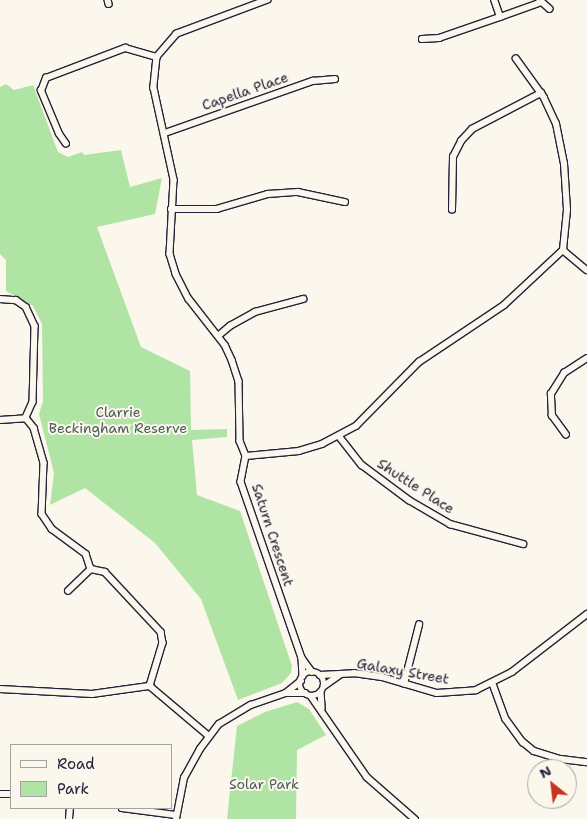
<!DOCTYPE html>
<style>
body{margin:0}
#map{position:relative;width:587px;height:819px;overflow:hidden;background:#fbf7ec;font-family:"Shantell Sans",sans-serif}
div>[style]{position:absolute}
[style*='--x']{left:calc(var(--x)*1px);top:calc(var(--y)*1px);width:calc(var(--w)*1px);rotate:calc(var(--a)*1deg)}
.green>*{inset:0;background:#b0e4a5}
.roads{filter:drop-shadow(1px 0 #22223b) drop-shadow(-1px 0 #22223b) drop-shadow(0 1px #22223b) drop-shadow(0 -1px #22223b)}
.street>*{height:5.5px;margin:-2.75px;padding:0 2.75px;transform-origin:2.75px;border-radius:2.75px;background:#fbf7ec}
.street>.ring{margin:-2.75px;padding:0;box-sizing:content-box;background:none;border:5.5px solid #fbf7ec;border-radius:50%}
span{translate:-50% -50%;white-space:nowrap;text-align:center;line-height:1.15;-webkit-text-stroke:4px #fbf7ec;paint-order:stroke}
.street-label{font-size:14px;color:#22223b}
.park-label{font-size:14px;color:#4d5c5b}
.legend{position:absolute;left:10px;top:744px;width:162px;height:65px;box-sizing:border-box;background:#fbf7ec;border:1px solid #a4a2a5;margin:0;padding:6px 9px;list-style:none;font-size:15px;color:#22223b}
.legend li{display:flex;align-items:center;gap:10px;height:25px}
.legend b{width:25px;border:1px solid #a4a2a5}
.north{position:absolute;left:527px;top:759px;width:50px;height:50px;box-sizing:border-box;background:#fbf7ec;border:1px solid #a4a2a5;border-radius:50%;rotate:331deg;font-size:14px;font-weight:700;line-height:20px;text-align:center;color:#22223b}
.north::after{content:'';display:block;margin:auto;width:18px;height:22px;background:#c8321e;clip-path:polygon(50% 0,100% 100%,50% 72%,0 100%)}
</style>
<div id="map">
<div class="green">
<div style="clip-path:polygon(6px 84px,14px 90px,33px 85px,58px 152px,68px 157px,82px 152px,84px 155px,121px 150px,130px 187px,162px 178px,155px 214px,97px 227px,141px 347px,190px 371px,191px 430px,227px 429px,227px 437px,192px 440px,197px 495px,240px 511px,292px 666px,291px 673px,282px 683px,238px 700px,201px 599px,155px 543px,85px 488px,50px 505px,54px 473px,39px 414px,43px 401px,42px 324px,33px 306px,6px 291px,6px 260px,0 254px,0 87px)"></div>
<div style="clip-path:polygon(297px 702px,309px 709px,326px 735px,297px 750px,296px 819px,227px 819px,237px 726px,265px 712px)"></div>
</div>
<div class="roads">
<div class="street">
<div style="--x:108;--y:0;--w:4;--a:76"></div>
<div style="--x:268;--y:0;--w:97;--a:159.5"></div>
<div style="--x:177;--y:34;--w:30;--a:131"></div>
<div style="--x:157;--y:57;--w:31;--a:96"></div>
<div style="--x:154;--y:88;--w:94;--a:77.7"></div>
<div style="--x:174;--y:180;--w:74;--a:93.1"></div>
<div style="--x:170;--y:254;--w:21;--a:73"></div>
<div style="--x:176;--y:274;--w:28;--a:63"></div>
<div style="--x:189;--y:299;--w:58;--a:52"></div>
<div style="--x:225;--y:345;--w:17;--a:65"></div>
<div style="--x:232;--y:360;--w:22;--a:72"></div>
<div style="--x:239;--y:381;--w:60;--a:89"></div>
<div style="--x:240;--y:441;--w:16;--a:68"></div>
<div style="--x:246;--y:456;--w:26;--a:101"></div>
<div style="--x:241;--y:482;--w:186;--a:70.9"></div>
<div style="--x:302;--y:658;--w:18;--a:87"></div>
<div style="--x:540;--y:0;--w:13;--a:42"></div>
<div style="--x:500;--y:17;--w:41;--a:-19.7"></div>
<div style="--x:422;--y:39;--w:17;--a:-3"></div>
<div style="--x:439;--y:38;--w:65;--a:-19"></div>
<div style="--x:500;--y:17;--w:18;--a:-109"></div>
<div style="--x:165;--y:133;--w:157;--a:-19.4"></div>
<div style="--x:313;--y:81;--w:22;--a:-5"></div>
<div style="--x:66;--y:144;--w:12;--a:-125"></div>
<div style="--x:59;--y:134;--w:47;--a:-112.7"></div>
<div style="--x:41;--y:91;--w:14;--a:-69"></div>
<div style="--x:46;--y:78;--w:85;--a:-20.8"></div>
<div style="--x:125;--y:48;--w:33;--a:16"></div>
<div style="--x:171;--y:209;--w:46;--a:0"></div>
<div style="--x:217;--y:209;--w:53;--a:-16.4"></div>
<div style="--x:268;--y:194;--w:30;--a:-4"></div>
<div style="--x:298;--y:192;--w:48;--a:12"></div>
<div style="--x:452;--y:210;--w:53;--a:-88.9"></div>
<div style="--x:453;--y:157;--w:18;--a:-63"></div>
<div style="--x:461;--y:141;--w:16;--a:-47"></div>
<div style="--x:472;--y:129;--w:78;--a:-27.6"></div>
<div style="--x:563;--y:250;--w:31;--a:40"></div>
<div style="--x:0;--y:299;--w:16;--a:4"></div>
<div style="--x:16;--y:300;--w:12;--a:35"></div>
<div style="--x:26;--y:307;--w:21;--a:65"></div>
<div style="--x:35;--y:326;--w:76;--a:91.5"></div>
<div style="--x:33;--y:402;--w:17;--a:114"></div>
<div style="--x:26;--y:418;--w:13;--a:51"></div>
<div style="--x:34;--y:428;--w:36;--a:74"></div>
<div style="--x:44;--y:463;--w:51;--a:92.2"></div>
<div style="--x:42;--y:514;--w:18;--a:56"></div>
<div style="--x:52;--y:529;--w:42;--a:36.3"></div>
<div style="--x:86;--y:554;--w:16;--a:72"></div>
<div style="--x:91;--y:569;--w:14;--a:12"></div>
<div style="--x:105;--y:572;--w:82;--a:47"></div>
<div style="--x:161;--y:632;--w:11;--a:80"></div>
<div style="--x:163;--y:643;--w:45;--a:106.8"></div>
<div style="--x:218;--y:336;--w:16;--a:-40"></div>
<div style="--x:230;--y:326;--w:29;--a:-29"></div>
<div style="--x:255;--y:312;--w:50;--a:-15.2"></div>
<div style="--x:0;--y:420;--w:26;--a:-4"></div>
<div style="--x:566;--y:435;--w:24;--a:-126"></div>
<div style="--x:552;--y:416;--w:22;--a:-93"></div>
<div style="--x:551;--y:394;--w:25;--a:-58"></div>
<div style="--x:564;--y:373;--w:27;--a:-33"></div>
<div style="--x:339;--y:436;--w:37;--a:52"></div>
<div style="--x:362;--y:465;--w:59;--a:36.7"></div>
<div style="--x:409;--y:500;--w:48;--a:30.3"></div>
<div style="--x:450;--y:524;--w:76;--a:15.3"></div>
<div style="--x:246;--y:456;--w:53;--a:-5.4"></div>
<div style="--x:299;--y:451;--w:24;--a:-17"></div>
<div style="--x:322;--y:444;--w:38;--a:-28"></div>
<div style="--x:356;--y:426;--w:90;--a:-45.5"></div>
<div style="--x:419;--y:362;--w:102;--a:-33.8"></div>
<div style="--x:504;--y:305;--w:81;--a:-43"></div>
<div style="--x:563;--y:250;--w:40;--a:-84.3"></div>
<div style="--x:567;--y:210;--w:46;--a:-93.7"></div>
<div style="--x:564;--y:164;--w:41;--a:-101.3"></div>
<div style="--x:556;--y:124;--w:29;--a:-115"></div>
<div style="--x:544;--y:98;--w:48;--a:-125.7"></div>
<div style="--x:68;--y:591;--w:32;--a:-44"></div>
<div style="--x:302;--y:658;--w:17;--a:54"></div>
<div class="ring" style="left:300px;top:672px;width:18.5px;height:18.5px"></div>
<div style="--x:320;--y:675;--w:34;--a:-3"></div>
<div style="--x:354;--y:673;--w:28;--a:8"></div>
<div style="--x:382;--y:677;--w:57;--a:16.2"></div>
<div style="--x:437;--y:693;--w:39;--a:-4"></div>
<div style="--x:476;--y:690;--w:40;--a:-26.6"></div>
<div style="--x:512;--y:672;--w:95;--a:-37.7"></div>
<div style="--x:404;--y:684;--w:61;--a:-75.7"></div>
<div style="--x:493;--y:684;--w:37;--a:70"></div>
<div style="--x:506;--y:719;--w:29;--a:54"></div>
<div style="--x:523;--y:742;--w:14;--a:39"></div>
<div style="--x:534;--y:751;--w:28;--a:17"></div>
<div style="--x:561;--y:759;--w:26;--a:7"></div>
<div style="--x:150;--y:686;--w:77;--a:40.3"></div>
<div style="--x:324;--y:686;--w:19;--a:-35"></div>
<div style="--x:0;--y:689;--w:92;--a:3.1"></div>
<div style="--x:92;--y:694;--w:59;--a:-7.9"></div>
<div style="--x:321;--y:692;--w:16;--a:86"></div>
<div style="--x:286;--y:693;--w:19;--a:0"></div>
<div style="--x:311;--y:696;--w:98;--a:55.3"></div>
<div style="--x:367;--y:777;--w:64;--a:41.2"></div>
<div style="--x:0;--y:794;--w:11;--a:0"></div>
<div style="--x:122;--y:808;--w:54;--a:7.4"></div>
<div style="--x:69;--y:819;--w:11;--a:-85"></div>
<div style="--x:176;--y:819;--w:42;--a:-79"></div>
<div style="--x:184;--y:778;--w:33;--a:-61"></div>
<div style="--x:200;--y:749;--w:31;--a:-53"></div>
<div style="--x:219;--y:724;--w:37;--a:-31"></div>
<div style="--x:251;--y:705;--w:37;--a:-19"></div>
<div style="--x:286;--y:693;--w:19;--a:-39"></div>
</div>
</div>
<div class="street-label">
<span style="left:245px;top:91px;rotate:-19deg">Capella Place</span>
<span style="left:416px;top:486px;rotate:33deg">Shuttle Place</span>
<span style="left:273px;top:535px;rotate:72deg">Saturn Crescent</span>
<span style="left:403px;top:671px;rotate:10deg">Galaxy Street</span>
</div>
<div class="park-label">
<span style="left:118px;top:420px">Clarrie<br>Beckingham Reserve</span>
<span style="left:264px;top:784px">Solar Park</span>
</div>
<ul class="legend">
<li><b style="height:6px;background:#fbf7ec"></b>Road</li>
<li><b style="height:14px;background:#b0e4a5"></b>Park</li>
</ul>
<div class="north">N</div>
</div>
